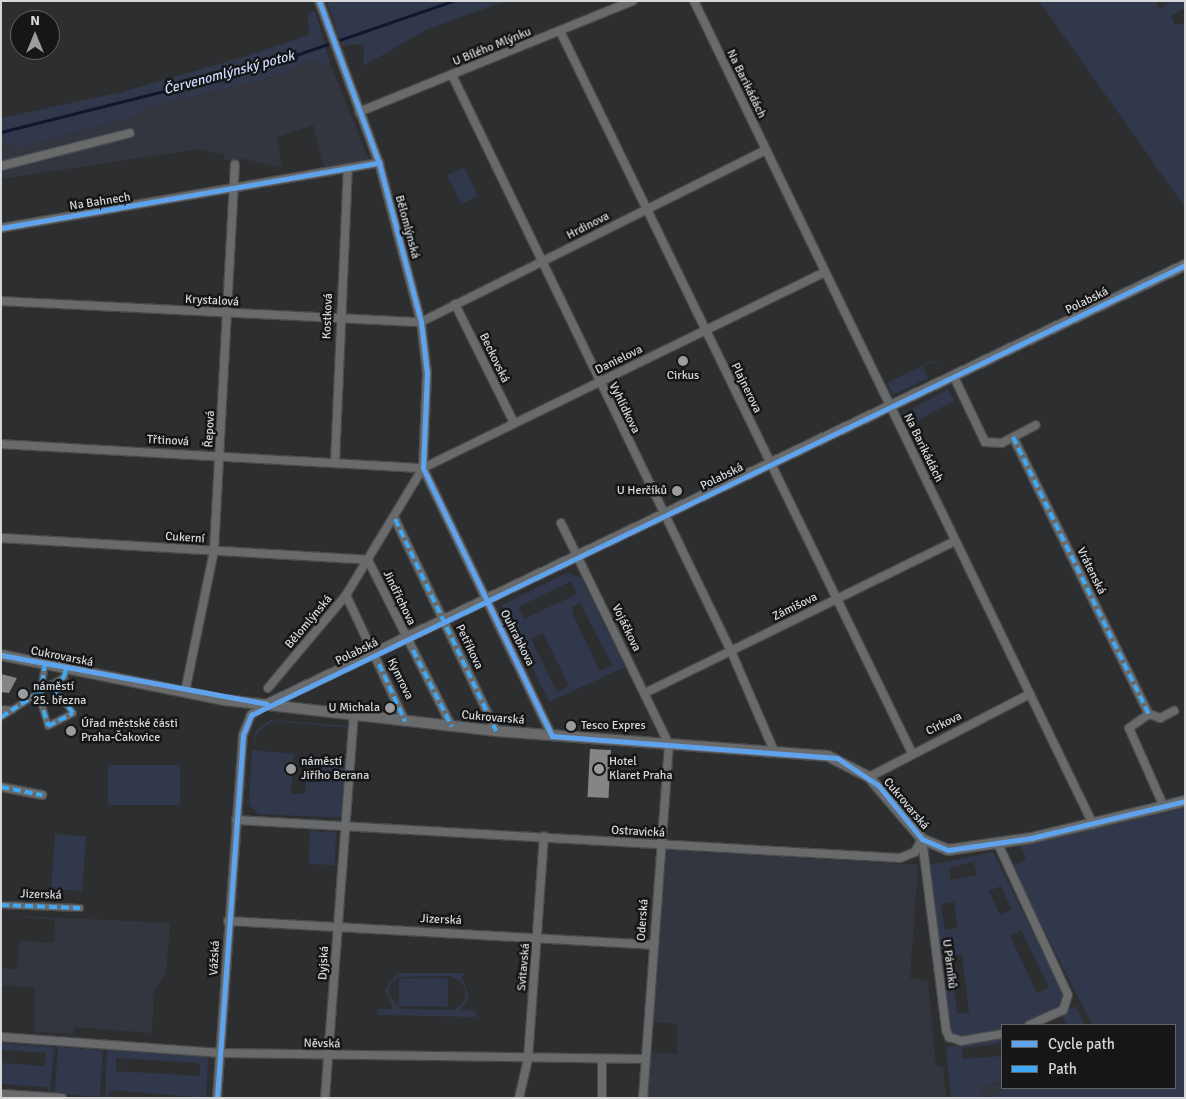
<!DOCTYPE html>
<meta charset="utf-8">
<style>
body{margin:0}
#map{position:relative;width:1186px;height:1099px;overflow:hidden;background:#2d2e30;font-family:Signika,sans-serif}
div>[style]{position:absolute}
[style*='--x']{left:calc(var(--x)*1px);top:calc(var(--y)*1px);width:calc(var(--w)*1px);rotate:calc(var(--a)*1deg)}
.built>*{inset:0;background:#33363e}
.green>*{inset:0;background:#31384c;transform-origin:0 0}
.stream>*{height:2.5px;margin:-1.25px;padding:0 1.25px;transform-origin:1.25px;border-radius:1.25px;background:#111630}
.building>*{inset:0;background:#848586;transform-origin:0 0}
.roads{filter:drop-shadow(1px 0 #48494b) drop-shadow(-1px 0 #48494b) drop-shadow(0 1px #48494b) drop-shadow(0 -1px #48494b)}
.pedestrian>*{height:6px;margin:-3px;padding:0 3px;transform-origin:3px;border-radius:3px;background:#686a6b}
.minor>*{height:8px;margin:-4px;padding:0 4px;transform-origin:4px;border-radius:4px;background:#686a6b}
.tertiary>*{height:10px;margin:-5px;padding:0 5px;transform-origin:5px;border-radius:5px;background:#686a6b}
.quiet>*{height:4px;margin-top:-2px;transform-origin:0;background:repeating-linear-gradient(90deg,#3fa9f5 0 8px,transparent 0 12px)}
.cycleway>*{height:5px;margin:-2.5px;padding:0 2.5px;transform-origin:2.5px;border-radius:2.5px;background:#60a3ed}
.dots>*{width:14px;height:14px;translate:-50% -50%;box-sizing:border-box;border:2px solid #151617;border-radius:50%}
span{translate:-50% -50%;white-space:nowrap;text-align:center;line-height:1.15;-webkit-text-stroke:5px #151617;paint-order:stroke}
.street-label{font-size:12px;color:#d6d7d9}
.poi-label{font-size:12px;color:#d6d7d9}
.right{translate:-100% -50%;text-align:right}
.left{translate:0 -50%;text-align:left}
.water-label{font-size:14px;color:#cdd9fd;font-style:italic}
.frame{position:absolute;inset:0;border:2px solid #d6d7d9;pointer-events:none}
.legend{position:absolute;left:1001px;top:1024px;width:175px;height:65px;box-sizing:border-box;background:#151617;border:1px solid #626365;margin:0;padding:6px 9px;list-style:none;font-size:15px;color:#d6d7d9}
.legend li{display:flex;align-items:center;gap:10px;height:25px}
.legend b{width:25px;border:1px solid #626365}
.north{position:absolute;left:10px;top:10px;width:50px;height:50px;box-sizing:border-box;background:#151617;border:1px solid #626365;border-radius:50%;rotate:0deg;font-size:14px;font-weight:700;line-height:20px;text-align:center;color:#d6d7d9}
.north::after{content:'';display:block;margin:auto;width:18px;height:22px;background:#9b9c9e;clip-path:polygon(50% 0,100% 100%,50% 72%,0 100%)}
</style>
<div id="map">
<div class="built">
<div style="clip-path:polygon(311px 62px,330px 63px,370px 163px,325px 170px,313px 125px,277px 137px,282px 168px,244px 159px,225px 160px,224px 155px,199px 149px,1px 179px,1px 143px,24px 147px,139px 115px,143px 108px,263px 80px)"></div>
<div style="clip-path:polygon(665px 850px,918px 865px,910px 978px,928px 981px,936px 1066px,943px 1067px,946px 1097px,991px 1081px,993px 1085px,1002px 1081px,1002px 1088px,1010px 1088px,986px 1098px,649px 1098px,649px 1052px,677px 1054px,677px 1024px,651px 1022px)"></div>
<div style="clip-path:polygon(3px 915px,170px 923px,166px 974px,154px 991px,152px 1033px,74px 1027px,73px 1034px,34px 1032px,35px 988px,1px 985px,1px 968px,17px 969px,19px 941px,54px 943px,55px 920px)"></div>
</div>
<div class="green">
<div style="clip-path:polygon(327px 1px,505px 1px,428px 29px,363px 66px,364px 44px,342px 46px)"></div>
<div style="clip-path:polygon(1039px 1px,1155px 1px,1160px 9px,1170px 1px,1185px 1px,1185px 8px,1171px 16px,1175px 24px,1185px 24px,1185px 207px)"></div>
<div style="clip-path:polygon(315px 11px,330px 63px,310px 62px,263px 80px,143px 108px,139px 115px,19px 148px,1px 143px,1px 118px,118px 93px,240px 58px,309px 35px,308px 13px)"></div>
<div style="left:464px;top:167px;width:32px;height:19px;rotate:64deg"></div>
<div style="clip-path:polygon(934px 360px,940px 373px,934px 362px,923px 367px,928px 378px,893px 395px,887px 383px)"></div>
<div style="left:948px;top:389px;width:13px;height:52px;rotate:61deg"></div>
<div style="clip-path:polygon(evenodd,567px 573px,581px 578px,625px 667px,549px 702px,502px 605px,567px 573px,571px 581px,577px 594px,524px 619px,518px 607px,571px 581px,567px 573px,580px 603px,612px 665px,600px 671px,573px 615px,572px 607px,580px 603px,567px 573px,543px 633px,569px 686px,557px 692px,531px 639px,543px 633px)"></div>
<div style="clip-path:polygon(270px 720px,350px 726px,350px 728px,273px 721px,259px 731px,253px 744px,256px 731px)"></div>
<div style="clip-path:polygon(252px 750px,294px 754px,291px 794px,305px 794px,308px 755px,345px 759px,344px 818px,259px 814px,249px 805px)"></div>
<div style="left:108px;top:765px;width:72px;height:40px"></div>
<div style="clip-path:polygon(1185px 808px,1185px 1098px,986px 1098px,1010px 1088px,1175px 1088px,1175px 1025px,1092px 1025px,1012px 866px,1026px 860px,1021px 846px)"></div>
<div style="left:310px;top:831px;width:26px;height:33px;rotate:2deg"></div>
<div style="left:55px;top:834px;width:31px;height:55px;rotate:4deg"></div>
<div style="clip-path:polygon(evenodd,993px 852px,1064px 996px,1063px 1003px,1022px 1025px,1002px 1025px,1002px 1031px,959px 1040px,949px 1032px,930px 865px,993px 852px,974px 862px,977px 875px,951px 880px,949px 868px,974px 862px,993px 852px,1001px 886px,1012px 909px,1000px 915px,989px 891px,1001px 886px,993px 852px,954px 902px,957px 928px,945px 930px,941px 904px,954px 902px,993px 852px,1021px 930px,1049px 988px,1037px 993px,1010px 936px,1021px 930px,993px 852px,962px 954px,969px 1012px,957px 1014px,950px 956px,962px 954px)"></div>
<div style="clip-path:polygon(evenodd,398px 973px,465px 973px,462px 977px,469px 996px,461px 1010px,476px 1011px,476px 1017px,377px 1015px,378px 1009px,393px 1009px,385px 989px,398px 973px,450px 976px,461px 981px,466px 991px,464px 1001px,454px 1010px,402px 1009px,389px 996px,390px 985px,399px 977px,450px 976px)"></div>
<div style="left:399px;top:978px;width:49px;height:28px;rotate:1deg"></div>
<div style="clip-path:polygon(1076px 1006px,1085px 1025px,1067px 1025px,1062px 1016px,1035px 1025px)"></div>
<div style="clip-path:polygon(1002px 1037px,1002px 1043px,962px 1048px,963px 1059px,1002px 1056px,1002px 1081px,978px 1087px,983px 1098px,951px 1098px,946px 1047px)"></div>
<div style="clip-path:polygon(1px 1043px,54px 1047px,50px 1094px,46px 1087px,1px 1084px,1px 1063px,45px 1066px,46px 1053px,1px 1050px)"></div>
<div style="left:58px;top:1047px;width:45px;height:47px;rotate:4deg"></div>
<div style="clip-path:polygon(evenodd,107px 1050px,208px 1057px,206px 1098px,110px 1090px,109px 1098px,105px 1097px,107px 1050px,116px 1058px,200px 1063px,200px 1076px,116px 1071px,116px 1058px)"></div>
</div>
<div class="stream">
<div style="--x:1;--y:132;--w:274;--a:-14.1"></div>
<div style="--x:267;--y:65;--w:197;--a:-19"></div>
</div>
<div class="building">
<div style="clip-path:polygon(1px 674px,17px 678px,9px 693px,1px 692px)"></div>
<div style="left:590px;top:749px;width:21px;height:48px;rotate:3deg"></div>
</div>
<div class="roads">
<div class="pedestrian">
<div style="--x:45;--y:663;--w:36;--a:98"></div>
<div style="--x:40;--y:699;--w:28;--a:73"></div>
<div style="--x:48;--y:726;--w:28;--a:-27"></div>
<div style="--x:73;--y:713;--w:36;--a:-127"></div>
<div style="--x:1;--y:709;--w:12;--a:5"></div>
<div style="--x:1;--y:717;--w:75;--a:-32.4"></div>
<div style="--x:64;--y:677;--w:9;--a:-77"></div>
<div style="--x:1;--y:905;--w:79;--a:2.2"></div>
</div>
<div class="minor">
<div style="--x:694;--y:1;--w:915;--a:64.14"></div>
<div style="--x:560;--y:31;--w:803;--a:64.01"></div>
<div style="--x:452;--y:75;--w:640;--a:64.16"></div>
<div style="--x:731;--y:651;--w:109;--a:66.7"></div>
<div style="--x:359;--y:112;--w:295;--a:-22.1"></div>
<div style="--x:1;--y:166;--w:133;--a:-14.3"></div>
<div style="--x:1;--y:228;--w:384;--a:-9.8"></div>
<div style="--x:1;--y:301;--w:421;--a:2.9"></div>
<div style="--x:421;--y:322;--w:385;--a:-26.5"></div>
<div style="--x:455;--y:304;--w:133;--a:63.6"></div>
<div style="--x:954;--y:377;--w:72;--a:64.5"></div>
<div style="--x:985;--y:442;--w:17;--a:3"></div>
<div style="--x:1002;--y:443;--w:38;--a:-28"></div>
<div style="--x:1013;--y:437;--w:309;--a:63.9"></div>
<div style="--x:1;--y:444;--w:423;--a:3.3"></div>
<div style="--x:335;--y:463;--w:292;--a:-87.5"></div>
<div style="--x:423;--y:468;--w:447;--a:-26"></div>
<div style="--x:423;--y:468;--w:297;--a:64.3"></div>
<div style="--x:395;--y:519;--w:235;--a:64.5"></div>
<div style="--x:561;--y:523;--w:246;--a:64"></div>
<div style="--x:669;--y:744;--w:355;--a:94.2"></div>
<div style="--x:1;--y:538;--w:368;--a:3.4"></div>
<div style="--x:368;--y:560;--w:187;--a:63.3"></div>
<div style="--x:346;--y:595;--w:139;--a:64.9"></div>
<div style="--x:268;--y:688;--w:121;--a:-50"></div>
<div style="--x:346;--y:595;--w:149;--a:-58.8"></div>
<div style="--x:423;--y:468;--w:95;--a:-87.6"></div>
<div style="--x:427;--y:373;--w:51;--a:-96.7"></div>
<div style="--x:421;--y:322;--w:164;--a:-104.8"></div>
<div style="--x:379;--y:163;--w:173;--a:-110.3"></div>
<div style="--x:185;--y:692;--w:144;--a:-78.4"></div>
<div style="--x:214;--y:551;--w:387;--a:-86.9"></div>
<div style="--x:645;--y:693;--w:345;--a:-26.1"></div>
<div style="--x:869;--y:777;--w:181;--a:-27.3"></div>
<div style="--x:1;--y:787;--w:42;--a:11"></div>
<div style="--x:1164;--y:807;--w:86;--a:-113.9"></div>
<div style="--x:1129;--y:728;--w:24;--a:-35"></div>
<div style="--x:1149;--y:714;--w:12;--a:20"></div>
<div style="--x:1160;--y:718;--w:16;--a:-27"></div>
<div style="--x:236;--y:820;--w:665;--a:3.28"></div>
<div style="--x:900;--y:858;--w:16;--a:-22"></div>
<div style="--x:915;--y:852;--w:15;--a:-62"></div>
<div style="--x:922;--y:839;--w:193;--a:82.8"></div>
<div style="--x:946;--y:1030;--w:8;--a:67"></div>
<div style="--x:949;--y:1037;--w:13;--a:18"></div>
<div style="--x:961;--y:1041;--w:42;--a:-9.7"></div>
<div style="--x:998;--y:844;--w:166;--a:65.1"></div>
<div style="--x:1068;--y:995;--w:16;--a:108"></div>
<div style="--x:1063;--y:1010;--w:37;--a:156"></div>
<div style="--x:228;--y:921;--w:425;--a:3.2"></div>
<div style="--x:1;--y:1037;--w:220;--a:4.2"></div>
<div style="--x:220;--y:1053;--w:423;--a:0.8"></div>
<div style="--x:602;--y:1060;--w:38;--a:90"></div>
<div style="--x:1;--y:1094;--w:61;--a:3.8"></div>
<div style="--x:217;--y:1098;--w:364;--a:-85.9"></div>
<div style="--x:243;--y:735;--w:22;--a:-68"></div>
<div style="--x:251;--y:715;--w:19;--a:-35"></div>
<div style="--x:325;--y:1098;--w:384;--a:-85.7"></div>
<div style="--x:519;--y:1098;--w:40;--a:-77"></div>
<div style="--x:528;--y:1059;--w:223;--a:-85.9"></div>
</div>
<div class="tertiary">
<div style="--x:1;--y:655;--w:228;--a:11.4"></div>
<div style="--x:225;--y:700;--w:273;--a:6.5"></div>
<div style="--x:496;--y:731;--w:333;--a:4.3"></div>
<div style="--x:828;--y:756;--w:46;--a:27.1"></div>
<div style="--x:869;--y:777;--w:82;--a:49.5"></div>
<div style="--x:922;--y:839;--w:28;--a:23"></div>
<div style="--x:948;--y:850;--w:84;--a:-8.2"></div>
<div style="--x:1031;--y:838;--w:158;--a:-13.5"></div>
<div style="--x:268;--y:704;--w:1017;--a:-25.58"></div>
</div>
</div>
<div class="quiet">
<div style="--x:1013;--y:437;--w:309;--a:63.9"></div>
<div style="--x:395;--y:519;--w:235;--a:64.5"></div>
<div style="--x:413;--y:650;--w:86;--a:63.1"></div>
<div style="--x:45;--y:663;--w:36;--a:98"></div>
<div style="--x:40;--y:699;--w:28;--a:73"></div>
<div style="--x:48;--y:726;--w:28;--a:-27"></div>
<div style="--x:73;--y:713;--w:36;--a:-127"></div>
<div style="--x:379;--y:664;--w:63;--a:65.5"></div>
<div style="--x:1;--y:717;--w:75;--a:-32.4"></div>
<div style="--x:64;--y:677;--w:9;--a:-77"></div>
<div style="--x:1;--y:787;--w:42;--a:11"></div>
<div style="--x:1;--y:905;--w:79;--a:2.2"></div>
</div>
<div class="cycleway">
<div style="--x:319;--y:1;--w:173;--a:69.7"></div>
<div style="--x:379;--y:163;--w:164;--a:75.2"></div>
<div style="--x:421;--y:322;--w:51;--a:83.3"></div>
<div style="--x:427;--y:373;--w:95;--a:92.4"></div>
<div style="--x:423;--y:468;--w:297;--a:64.3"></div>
<div style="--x:552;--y:736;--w:286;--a:4.4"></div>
<div style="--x:837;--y:758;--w:49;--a:33.4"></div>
<div style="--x:878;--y:785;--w:70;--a:50.8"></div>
<div style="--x:922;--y:839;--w:28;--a:23"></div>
<div style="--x:948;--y:850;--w:84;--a:-8.2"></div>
<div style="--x:1031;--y:838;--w:158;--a:-13.5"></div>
<div style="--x:1;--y:228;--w:384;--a:-9.8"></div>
<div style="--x:1;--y:655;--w:270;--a:10.4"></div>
<div style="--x:217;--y:1098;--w:364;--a:-85.9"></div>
<div style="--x:243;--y:735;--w:22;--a:-68"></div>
<div style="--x:251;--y:715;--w:1037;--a:-25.72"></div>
</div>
<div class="dots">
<div style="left:683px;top:361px;background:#9b9c9e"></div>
<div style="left:677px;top:491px;background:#9b9c9e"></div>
<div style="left:23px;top:694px;background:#9b9c9e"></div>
<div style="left:390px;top:708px;background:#9b9c9e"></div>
<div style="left:571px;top:726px;background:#9b9c9e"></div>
<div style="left:71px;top:731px;background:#9b9c9e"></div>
<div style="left:291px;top:769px;background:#9b9c9e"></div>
<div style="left:599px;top:769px;background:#9b9c9e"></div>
</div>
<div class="street-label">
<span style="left:492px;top:47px;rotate:-22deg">U Bílého Mlýnku</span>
<span style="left:746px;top:84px;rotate:64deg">Na Barikádách</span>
<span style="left:100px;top:202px;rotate:-9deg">Na Bahnech</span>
<span style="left:588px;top:226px;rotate:-27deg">Hrdinova</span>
<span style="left:407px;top:227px;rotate:75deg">Bělomlýnská</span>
<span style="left:212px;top:301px;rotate:3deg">Krystalová</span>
<span style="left:1087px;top:301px;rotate:-26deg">Polabská</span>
<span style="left:328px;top:316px;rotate:-88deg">Kostková</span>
<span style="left:494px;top:358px;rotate:64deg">Beckovská</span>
<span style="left:619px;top:360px;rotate:-26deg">Danielova</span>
<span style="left:746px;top:388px;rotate:64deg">Plajnerova</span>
<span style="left:624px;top:408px;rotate:64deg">Vyhlídkova</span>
<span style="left:210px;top:429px;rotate:-87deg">Řepová</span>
<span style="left:168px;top:441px;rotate:3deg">Třtinová</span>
<span style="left:923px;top:448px;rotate:64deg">Na Barikádách</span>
<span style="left:722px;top:477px;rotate:-26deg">Polabská</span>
<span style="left:185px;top:538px;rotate:4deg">Cukerní</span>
<span style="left:1091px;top:571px;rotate:64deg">Vrátenská</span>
<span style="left:399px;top:598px;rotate:64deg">Jindřichova</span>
<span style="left:795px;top:607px;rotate:-26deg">Zámišova</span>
<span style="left:309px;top:622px;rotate:-50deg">Bělomlýnská</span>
<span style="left:626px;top:628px;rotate:64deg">Vojáčkova</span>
<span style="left:517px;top:638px;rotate:63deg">Ouhrabkova</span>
<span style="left:469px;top:647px;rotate:64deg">Petříkova</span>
<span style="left:357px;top:652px;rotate:-26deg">Polabská</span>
<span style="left:62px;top:657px;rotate:11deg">Cukrovarská</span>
<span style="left:400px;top:679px;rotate:64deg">Kymrova</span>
<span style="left:493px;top:718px;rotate:5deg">Cukrovarská</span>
<span style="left:944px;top:724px;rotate:-26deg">Církova</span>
<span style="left:906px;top:804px;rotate:50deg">Cukrovarská</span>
<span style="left:638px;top:832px;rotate:3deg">Ostravická</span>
<span style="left:41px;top:895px;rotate:2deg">Jizerská</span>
<span style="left:441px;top:920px;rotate:3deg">Jizerská</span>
<span style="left:643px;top:920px;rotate:-86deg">Oderská</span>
<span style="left:215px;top:958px;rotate:-87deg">Vážská</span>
<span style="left:324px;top:963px;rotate:-87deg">Dyjská</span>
<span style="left:949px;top:964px;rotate:83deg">U Párníků</span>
<span style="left:524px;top:967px;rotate:-85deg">Svitavská</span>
<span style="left:322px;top:1044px;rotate:1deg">Něvská</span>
</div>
<div class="poi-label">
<span style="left:683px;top:376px">Cirkus</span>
<span class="right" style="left:667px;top:491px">U Herčíků</span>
<span class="left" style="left:33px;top:694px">náměstí<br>25. března</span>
<span class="right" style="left:380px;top:708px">U Michala</span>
<span class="left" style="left:81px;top:731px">Úřad městské části<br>Praha-Čakovice</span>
<span class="left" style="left:581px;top:726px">Tesco Expres</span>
<span class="left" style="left:301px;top:769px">náměstí<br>Jiřího Berana</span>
<span class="left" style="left:609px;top:769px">Hotel<br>Klaret Praha</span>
</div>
<div class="water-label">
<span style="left:229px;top:73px;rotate:-15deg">Červenomlýnský potok</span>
</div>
<div class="frame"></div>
<ul class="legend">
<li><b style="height:6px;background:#60a3ed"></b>Cycle path</li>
<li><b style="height:6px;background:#3fa9f5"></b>Path</li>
</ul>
<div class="north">N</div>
</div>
